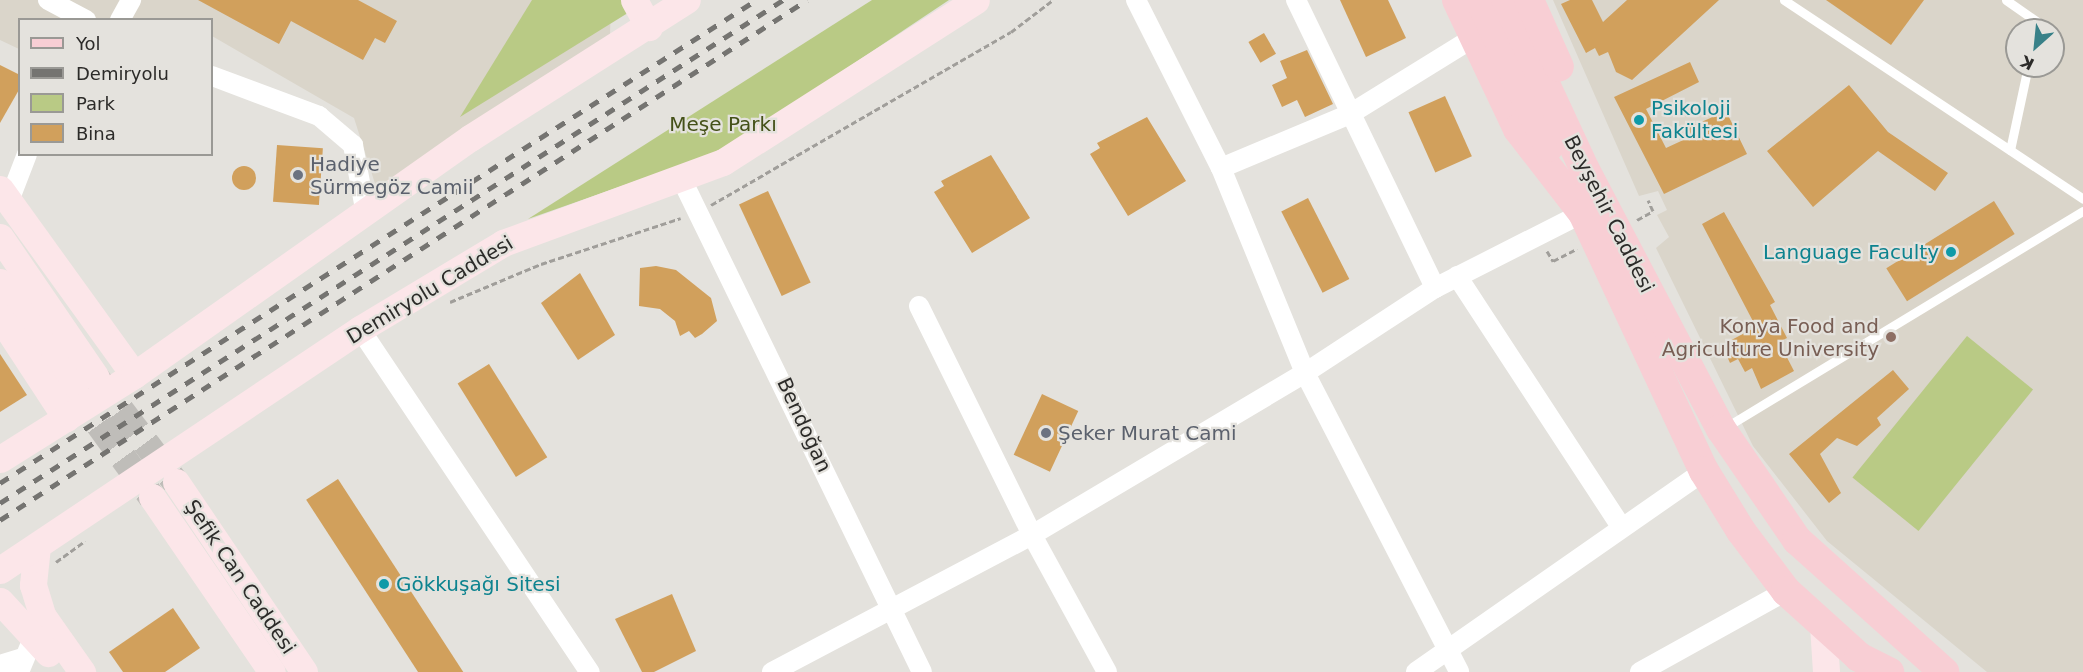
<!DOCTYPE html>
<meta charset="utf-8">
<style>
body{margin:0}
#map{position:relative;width:2083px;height:672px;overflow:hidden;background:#e4e2dd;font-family:"DejaVu Sans",sans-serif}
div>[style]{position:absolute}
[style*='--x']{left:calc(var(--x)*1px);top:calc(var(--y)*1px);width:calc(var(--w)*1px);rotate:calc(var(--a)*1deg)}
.built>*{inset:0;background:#dad5ca}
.green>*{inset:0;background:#b9ca85;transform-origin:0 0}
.building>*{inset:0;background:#d1a05c;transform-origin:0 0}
.round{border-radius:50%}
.secondary-tunnel>*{height:27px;margin-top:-13.5px;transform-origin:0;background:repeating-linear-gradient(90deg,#bfbdb9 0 27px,transparent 0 41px)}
.path>*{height:3px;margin-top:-1.5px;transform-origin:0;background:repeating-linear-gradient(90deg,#a09e9a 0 6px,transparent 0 9px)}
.lane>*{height:9px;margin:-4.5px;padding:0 4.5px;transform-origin:4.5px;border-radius:4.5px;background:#fff}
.street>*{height:20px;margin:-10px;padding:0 10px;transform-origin:10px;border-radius:10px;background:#fff}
.secondary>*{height:27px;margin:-13.5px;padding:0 13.5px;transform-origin:13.5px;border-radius:13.5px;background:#fce6e9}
.primary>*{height:30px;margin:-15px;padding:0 15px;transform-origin:15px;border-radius:15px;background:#f8ced4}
.rail>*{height:4.5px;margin-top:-2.25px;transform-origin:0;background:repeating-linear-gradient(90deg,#757471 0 10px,transparent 0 20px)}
.dots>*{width:16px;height:16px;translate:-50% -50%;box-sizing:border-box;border:3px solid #e4e2dd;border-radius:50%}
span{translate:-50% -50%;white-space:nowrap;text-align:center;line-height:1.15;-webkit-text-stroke:4.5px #e4e2dd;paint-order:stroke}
.culture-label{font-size:20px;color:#0d838f}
.left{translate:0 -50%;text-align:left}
.right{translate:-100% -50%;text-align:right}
.park-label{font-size:20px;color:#455119}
.worship-label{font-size:20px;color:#5b616d}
.street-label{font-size:20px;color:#2c2b29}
.education-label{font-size:20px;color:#785e54}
.legend{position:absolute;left:18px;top:18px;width:195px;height:138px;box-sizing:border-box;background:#e4e2dd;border:2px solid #9a9995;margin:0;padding:8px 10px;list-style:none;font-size:18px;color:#2c2b29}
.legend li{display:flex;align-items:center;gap:12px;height:30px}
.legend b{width:30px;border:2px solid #9a9995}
.north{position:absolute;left:2005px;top:18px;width:60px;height:60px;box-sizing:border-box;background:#e4e2dd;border:2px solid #9a9995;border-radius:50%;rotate:207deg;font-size:16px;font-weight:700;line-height:24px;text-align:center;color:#2c2b29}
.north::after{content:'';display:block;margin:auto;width:21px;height:27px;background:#398188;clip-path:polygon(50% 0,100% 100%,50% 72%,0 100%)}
</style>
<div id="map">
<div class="built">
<div style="clip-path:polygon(0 0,611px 0,610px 36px,378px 193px,354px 118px,212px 36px,212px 20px,20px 20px,19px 49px,0 40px)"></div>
<div style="clip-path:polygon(evenodd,1553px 0,2083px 0,2083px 672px,1987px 672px,1827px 541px,1753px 446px,1656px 248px,1669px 237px,1657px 215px,1667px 210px,1658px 191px,1639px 196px,1553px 0,2017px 30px,2053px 30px,2053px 66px,2017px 66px,2017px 30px)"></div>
</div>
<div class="green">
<div style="clip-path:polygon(532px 0,624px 0,631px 11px,460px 117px)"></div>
<div style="clip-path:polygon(872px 0,949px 0,724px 150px,528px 219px)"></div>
<div style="left:1967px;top:336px;width:85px;height:182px;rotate:39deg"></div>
</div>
<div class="building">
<div style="clip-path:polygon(198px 0,358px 0,397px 21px,385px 43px,375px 38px,363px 60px,291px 21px,279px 44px)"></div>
<div style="clip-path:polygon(1340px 0,1388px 0,1406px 38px,1366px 57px)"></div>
<div style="clip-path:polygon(1570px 0,1592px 0,1603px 22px,1627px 0,1719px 0,1632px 80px,1616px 72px,1608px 52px,1599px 56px,1595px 48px,1586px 53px,1561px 4px)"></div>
<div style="clip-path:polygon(1826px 0,1924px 0,1891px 45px)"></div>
<div style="left:1264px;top:33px;width:24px;height:18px;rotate:60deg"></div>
<div style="clip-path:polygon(1307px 50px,1333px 104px,1305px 117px,1297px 100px,1282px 107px,1272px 85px,1287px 78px,1280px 61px)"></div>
<div style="clip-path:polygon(1690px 62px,1699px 82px,1646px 109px,1666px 148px,1692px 136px,1688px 128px,1726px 111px,1747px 154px,1664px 194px,1614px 97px)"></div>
<div style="clip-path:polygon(0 65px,20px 75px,20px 88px,0 123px)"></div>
<div style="clip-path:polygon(1849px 85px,1888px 132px,1948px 173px,1935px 191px,1878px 151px,1813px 207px,1767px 151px)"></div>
<div style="left:1445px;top:96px;width:66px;height:40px;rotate:66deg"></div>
<div style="clip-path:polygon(1147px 117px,1186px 181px,1128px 216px,1090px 154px,1100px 148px,1097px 143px)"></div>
<div style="left:277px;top:145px;width:46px;height:57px;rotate:4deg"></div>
<div style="clip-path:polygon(991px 155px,1030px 218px,972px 253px,934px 192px,944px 186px,941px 181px)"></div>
<div class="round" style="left:232px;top:166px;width:24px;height:24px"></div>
<div style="left:768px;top:191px;width:101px;height:32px;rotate:65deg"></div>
<div style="left:1308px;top:198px;width:91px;height:30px;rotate:63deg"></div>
<div style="left:1994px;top:201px;width:39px;height:127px;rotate:58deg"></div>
<div style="clip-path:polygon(1724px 212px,1775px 302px,1770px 305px,1787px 338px,1779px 342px,1794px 371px,1761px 389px,1752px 368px,1745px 372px,1738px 359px,1730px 363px,1722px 345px,1756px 327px,1702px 224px)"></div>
<div style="clip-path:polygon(656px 266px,676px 270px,711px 298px,717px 321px,702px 334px,695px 338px,689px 331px,680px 336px,675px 321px,660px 309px,639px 306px,640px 268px)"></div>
<div style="clip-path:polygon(580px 273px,615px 335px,578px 360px,541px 303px)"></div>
<div style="clip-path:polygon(0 354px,27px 395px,0 412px)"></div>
<div style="left:489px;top:364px;width:110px;height:37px;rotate:58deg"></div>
<div style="clip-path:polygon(1893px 370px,1909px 389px,1877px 418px,1881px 425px,1857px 446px,1837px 438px,1820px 454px,1841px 493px,1829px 503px,1789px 454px)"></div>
<div style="left:1042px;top:394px;width:40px;height:67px;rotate:25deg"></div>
<div style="left:338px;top:479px;width:230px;height:38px;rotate:57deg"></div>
<div style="clip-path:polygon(672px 594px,696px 651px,654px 672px,642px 672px,615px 619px)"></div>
<div style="clip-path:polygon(173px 608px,200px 648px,165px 672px,123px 672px,109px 652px)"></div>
</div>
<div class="secondary-tunnel">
<div style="--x:96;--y:377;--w:131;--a:52.8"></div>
<div style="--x:75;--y:391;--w:131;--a:54"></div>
</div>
<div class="path">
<div style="--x:711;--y:205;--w:346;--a:-30"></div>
<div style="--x:1011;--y:32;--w:53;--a:-37.3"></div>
<div style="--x:1637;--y:220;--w:18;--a:-29"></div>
<div style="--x:1653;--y:211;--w:12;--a:-114"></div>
<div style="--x:1547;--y:251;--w:12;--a:59"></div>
<div style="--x:1553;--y:261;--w:27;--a:-27"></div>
<div style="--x:450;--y:302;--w:99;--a:-22.7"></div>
<div style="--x:541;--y:264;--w:147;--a:-18.2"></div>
<div style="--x:56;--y:562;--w:36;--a:-36"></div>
</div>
<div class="lane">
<div style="--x:1784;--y:0;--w:359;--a:33.6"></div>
<div style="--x:2006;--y:0;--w:38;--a:35"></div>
<div style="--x:2037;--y:22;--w:8;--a:104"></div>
<div style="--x:2010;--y:150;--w:86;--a:-77.9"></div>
<div style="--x:1726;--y:427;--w:417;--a:-31.2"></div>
</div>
<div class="street">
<div style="--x:48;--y:0;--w:43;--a:27.8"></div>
<div style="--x:1136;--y:0;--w:188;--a:63.2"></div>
<div style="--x:1221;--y:168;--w:222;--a:67.7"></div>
<div style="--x:1305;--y:373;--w:336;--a:62.7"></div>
<div style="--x:1296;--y:0;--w:320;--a:64.2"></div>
<div style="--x:120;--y:20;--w:23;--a:-61"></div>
<div style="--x:212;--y:76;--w:114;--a:20.5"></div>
<div style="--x:319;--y:116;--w:45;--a:40.5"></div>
<div style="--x:353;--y:145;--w:70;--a:79.3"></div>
<div style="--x:1221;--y:168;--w:140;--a:-22.7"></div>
<div style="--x:1350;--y:114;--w:145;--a:-31.7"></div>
<div style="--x:682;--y:180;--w:547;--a:64"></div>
<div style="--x:9;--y:201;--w:50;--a:-69"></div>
<div style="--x:1457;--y:276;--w:300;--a:56.8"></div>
<div style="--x:919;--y:306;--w:255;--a:63.7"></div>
<div style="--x:1032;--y:535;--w:156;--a:61.3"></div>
<div style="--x:360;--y:329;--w:413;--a:56.2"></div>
<div style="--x:0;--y:665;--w:21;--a:-17"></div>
<div style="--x:19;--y:672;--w:41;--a:-67.2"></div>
<div style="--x:772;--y:672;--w:294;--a:-27.8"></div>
<div style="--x:1032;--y:535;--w:317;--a:-30.7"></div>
<div style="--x:1305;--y:373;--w:155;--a:-33.2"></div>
<div style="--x:1435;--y:288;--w:166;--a:-26.9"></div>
<div style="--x:1416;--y:672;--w:351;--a:-34.9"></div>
<div style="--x:1640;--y:672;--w:167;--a:-29"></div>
</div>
<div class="secondary">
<div style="--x:634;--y:0;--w:31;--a:61"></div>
<div style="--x:0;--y:189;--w:229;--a:54.2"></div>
<div style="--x:0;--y:237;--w:170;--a:55.6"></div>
<div style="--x:0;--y:282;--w:132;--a:55.5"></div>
<div style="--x:0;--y:317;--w:121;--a:56.8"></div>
<div style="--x:0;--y:459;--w:158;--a:-32.1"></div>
<div style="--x:134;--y:375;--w:411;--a:-35.2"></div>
<div style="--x:470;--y:138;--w:257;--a:-32.5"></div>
<div style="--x:176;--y:482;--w:229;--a:56"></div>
<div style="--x:152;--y:497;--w:212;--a:55.6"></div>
<div style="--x:37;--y:546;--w:39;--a:96"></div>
<div style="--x:33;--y:585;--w:31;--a:73"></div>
<div style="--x:42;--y:615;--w:70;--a:54.9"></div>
<div style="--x:0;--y:570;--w:433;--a:-33.8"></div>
<div style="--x:360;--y:329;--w:167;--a:-31"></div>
<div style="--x:503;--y:243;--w:234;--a:-20.2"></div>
<div style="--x:723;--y:162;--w:300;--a:-32.6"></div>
<div style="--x:0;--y:601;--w:71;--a:47.3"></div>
<div style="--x:1823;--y:625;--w:47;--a:86.3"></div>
</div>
<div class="primary">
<div style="--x:1457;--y:0;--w:143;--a:64.7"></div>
<div style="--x:1518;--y:129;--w:106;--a:52.3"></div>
<div style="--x:1583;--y:213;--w:285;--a:64.9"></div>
<div style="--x:1704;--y:471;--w:70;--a:58.3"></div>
<div style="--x:1741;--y:531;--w:75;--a:53.1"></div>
<div style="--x:1786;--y:591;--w:98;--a:42.1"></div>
<div style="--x:1859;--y:657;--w:34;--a:27"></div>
<div style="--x:1480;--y:0;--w:162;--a:64.9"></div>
<div style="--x:1506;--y:0;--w:187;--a:65.1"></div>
<div style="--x:1585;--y:170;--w:293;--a:62.3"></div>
<div style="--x:1721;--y:429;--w:135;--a:55.6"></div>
<div style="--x:1797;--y:540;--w:198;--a:41.9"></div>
<div style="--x:1529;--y:0;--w:73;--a:65.9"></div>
</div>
<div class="rail">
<div style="--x:0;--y:483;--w:897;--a:-32.57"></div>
<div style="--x:0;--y:503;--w:931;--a:-32.72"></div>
<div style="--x:0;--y:520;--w:960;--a:-32.8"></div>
</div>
<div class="dots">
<div style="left:1639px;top:120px;background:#0f9aa8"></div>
<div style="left:298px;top:175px;background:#6b7280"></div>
<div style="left:1951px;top:252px;background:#0f9aa8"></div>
<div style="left:1891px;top:337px;background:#8d6e63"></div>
<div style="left:1046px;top:433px;background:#6b7280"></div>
<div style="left:384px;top:584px;background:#0f9aa8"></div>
</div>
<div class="culture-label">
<span class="left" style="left:1651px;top:120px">Psikoloji<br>Fakültesi</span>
<span class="right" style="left:1939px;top:252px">Language Faculty</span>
<span class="left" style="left:396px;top:584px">Gökkuşağı Sitesi</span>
</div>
<div class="park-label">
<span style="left:723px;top:124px">Meşe Parkı</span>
</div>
<div class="worship-label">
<span class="left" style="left:310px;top:176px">Hadiye<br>Sürmegöz Camii</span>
<span class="left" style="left:1058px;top:433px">Şeker Murat Cami</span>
</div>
<div class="street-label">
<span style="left:1609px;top:214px;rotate:63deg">Beyşehir Caddesi</span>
<span style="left:430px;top:290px;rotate:-31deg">Demiryolu Caddesi</span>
<span style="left:804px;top:425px;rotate:65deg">Bendoğan</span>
<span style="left:240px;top:577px;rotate:56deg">Şefik Can Caddesi</span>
</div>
<div class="education-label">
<span class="right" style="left:1879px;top:338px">Konya Food and<br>Agriculture University</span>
</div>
<ul class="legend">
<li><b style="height:8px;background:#f8ced4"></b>Yol</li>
<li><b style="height:8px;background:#757471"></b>Demiryolu</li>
<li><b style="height:16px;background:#b9ca85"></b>Park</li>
<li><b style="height:16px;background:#d1a05c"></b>Bina</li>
</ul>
<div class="north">K</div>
</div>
